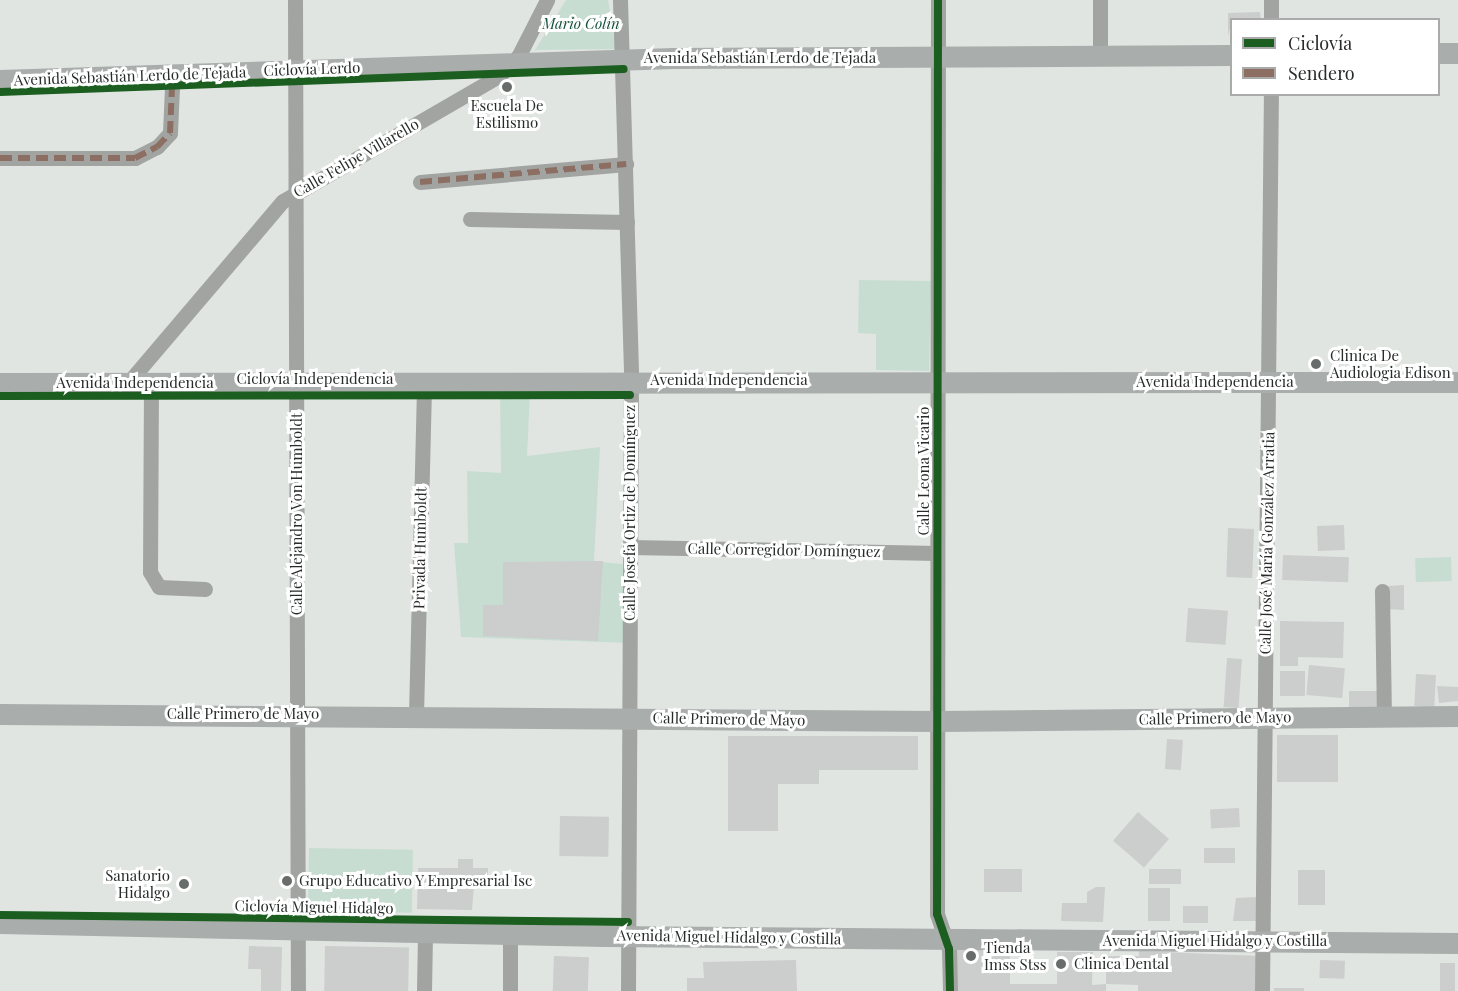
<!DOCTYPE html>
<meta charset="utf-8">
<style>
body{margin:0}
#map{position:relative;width:1458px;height:991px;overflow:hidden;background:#e0e5e2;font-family:"Playfair Display",serif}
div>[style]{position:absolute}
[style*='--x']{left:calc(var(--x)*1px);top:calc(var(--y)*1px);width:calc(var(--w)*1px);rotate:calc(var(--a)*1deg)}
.green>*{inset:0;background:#c8ddd2;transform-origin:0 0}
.building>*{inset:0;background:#cccdcd;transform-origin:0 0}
.street>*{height:15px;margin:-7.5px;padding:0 7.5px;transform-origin:7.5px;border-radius:7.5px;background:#a1a4a1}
.secondary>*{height:21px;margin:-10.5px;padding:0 10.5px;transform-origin:10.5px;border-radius:10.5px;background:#a9adab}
.quiet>*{height:6px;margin-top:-3px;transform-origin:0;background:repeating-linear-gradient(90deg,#8d6e63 0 12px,transparent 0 18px)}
.cycleway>*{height:8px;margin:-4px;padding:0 4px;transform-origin:4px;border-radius:4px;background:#1b5e20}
.dots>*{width:16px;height:16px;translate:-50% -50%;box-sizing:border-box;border:3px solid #fff;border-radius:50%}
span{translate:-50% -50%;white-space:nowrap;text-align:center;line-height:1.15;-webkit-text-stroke:6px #fff;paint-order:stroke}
.park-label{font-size:15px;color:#16523b;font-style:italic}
.street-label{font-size:15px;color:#272b29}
.poi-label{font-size:15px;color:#272b29}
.left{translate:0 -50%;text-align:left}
.right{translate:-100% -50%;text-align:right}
.legend{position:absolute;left:1230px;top:18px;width:210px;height:78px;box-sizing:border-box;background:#fff;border:2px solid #a9aaa9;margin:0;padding:8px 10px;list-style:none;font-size:18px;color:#272b29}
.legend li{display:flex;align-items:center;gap:12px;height:30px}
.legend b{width:30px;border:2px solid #a9aaa9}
</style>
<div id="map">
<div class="green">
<div style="clip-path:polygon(566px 0,608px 0,616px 49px,535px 50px)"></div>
<div style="clip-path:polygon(859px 280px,931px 281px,929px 371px,876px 370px,876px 334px,858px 333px)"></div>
<div style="clip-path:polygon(500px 394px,530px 394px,527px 456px,600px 447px,594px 561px,630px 565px,629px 643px,461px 637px,454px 543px,468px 543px,467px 471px,501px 473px)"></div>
<div style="left:1451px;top:557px;width:24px;height:36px;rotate:88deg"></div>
<div style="left:309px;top:848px;width:104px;height:63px;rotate:1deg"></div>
</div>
<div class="building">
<div style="clip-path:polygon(1260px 12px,1261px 20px,1232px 20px,1228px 36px,1228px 13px)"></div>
<div style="left:1344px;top:525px;width:25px;height:27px;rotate:88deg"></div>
<div style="left:1228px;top:528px;width:26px;height:49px;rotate:2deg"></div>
<div style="left:1283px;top:555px;width:66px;height:25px;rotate:2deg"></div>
<div style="clip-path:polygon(603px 561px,598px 641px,483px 636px,483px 605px,503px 605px,503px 562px)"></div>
<div style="clip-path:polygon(1404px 585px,1404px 610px,1386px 609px,1388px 586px)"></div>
<div style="left:1188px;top:608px;width:40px;height:34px;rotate:4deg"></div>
<div style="clip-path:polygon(1280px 621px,1344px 622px,1343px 658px,1298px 657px,1298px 666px,1280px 666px)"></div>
<div style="left:1227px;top:658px;width:15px;height:49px;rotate:4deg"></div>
<div style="left:1309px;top:665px;width:36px;height:30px;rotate:5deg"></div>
<div style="left:1280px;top:671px;width:25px;height:25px"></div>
<div style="left:1416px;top:674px;width:20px;height:32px;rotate:3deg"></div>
<div style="clip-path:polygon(1437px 686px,1458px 687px,1458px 701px,1439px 703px)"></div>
<div style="left:1349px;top:691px;width:31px;height:19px"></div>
<div style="left:1277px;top:735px;width:61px;height:47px"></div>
<div style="clip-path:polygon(728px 736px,918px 736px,918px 770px,819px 770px,819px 784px,778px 784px,778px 831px,728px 831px)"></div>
<div style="left:1167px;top:739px;width:16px;height:30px;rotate:4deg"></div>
<div style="left:1239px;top:808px;width:19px;height:29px;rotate:87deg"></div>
<div style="left:1138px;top:812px;width:41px;height:38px;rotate:41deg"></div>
<div style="left:560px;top:816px;width:49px;height:40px;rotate:1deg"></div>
<div style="left:1235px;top:848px;width:15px;height:31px;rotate:90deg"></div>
<div style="clip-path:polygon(458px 859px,473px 859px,473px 868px,488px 868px,488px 885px,474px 885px,472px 910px,417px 909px,418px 868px,458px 868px)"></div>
<div style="left:1022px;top:869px;width:23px;height:38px;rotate:90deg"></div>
<div style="left:1149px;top:869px;width:32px;height:15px"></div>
<div style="left:1298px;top:870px;width:27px;height:35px"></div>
<div style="clip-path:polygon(1096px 887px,1105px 887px,1103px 922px,1061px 921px,1062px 903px,1087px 903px,1087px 892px)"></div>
<div style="left:1148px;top:888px;width:22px;height:33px"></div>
<div style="clip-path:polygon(1258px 897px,1259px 921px,1233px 921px,1236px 898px)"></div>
<div style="left:1183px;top:906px;width:25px;height:17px"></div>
<div style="clip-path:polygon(249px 946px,282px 947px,281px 991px,261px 991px,261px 969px,248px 969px)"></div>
<div style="left:325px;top:946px;width:84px;height:45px;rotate:1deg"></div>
<div style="clip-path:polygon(1010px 949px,1010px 984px,1057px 984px,1057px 952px,1093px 952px,1092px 985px,1106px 984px,1106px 991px,956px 991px,955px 950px)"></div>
<div style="clip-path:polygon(1139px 951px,1260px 956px,1260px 991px,1138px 991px,1138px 985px,1106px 984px,1106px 956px,1139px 956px)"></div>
<div style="left:554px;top:956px;width:35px;height:35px;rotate:2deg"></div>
<div style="clip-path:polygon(796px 960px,797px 991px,687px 991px,687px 978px,704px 978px,703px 962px)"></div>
<div style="left:1320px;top:960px;width:25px;height:18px;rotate:2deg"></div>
<div style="left:1440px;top:963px;width:15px;height:28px"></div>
<div style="left:1274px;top:988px;width:30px;height:3px"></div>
</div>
<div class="street">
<div style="--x:295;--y:0;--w:991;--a:89.83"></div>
<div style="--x:620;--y:0;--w:379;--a:88.3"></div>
<div style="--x:631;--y:379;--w:612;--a:90.28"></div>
<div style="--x:938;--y:0;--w:914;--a:90.06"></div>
<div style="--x:937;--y:914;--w:37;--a:71"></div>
<div style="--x:949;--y:949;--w:42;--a:88.6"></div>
<div style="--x:1271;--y:20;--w:20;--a:-90"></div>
<div style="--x:1100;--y:57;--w:57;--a:-90"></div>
<div style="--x:0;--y:158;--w:135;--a:0"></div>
<div style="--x:135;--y:158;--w:25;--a:-27"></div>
<div style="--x:157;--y:147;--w:19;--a:-47"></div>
<div style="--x:170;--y:133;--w:46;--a:-87.5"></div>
<div style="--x:172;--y:87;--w:15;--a:-58"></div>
<div style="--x:420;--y:182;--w:207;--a:-5"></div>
<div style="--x:470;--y:219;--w:157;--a:1.1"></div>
<div style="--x:127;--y:384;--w:240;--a:-49.6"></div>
<div style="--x:283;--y:201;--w:250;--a:-30.1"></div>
<div style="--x:499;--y:76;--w:29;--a:-46"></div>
<div style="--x:519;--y:55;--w:62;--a:-63"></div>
<div style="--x:151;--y:384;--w:188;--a:90.3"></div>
<div style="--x:150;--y:572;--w:17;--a:59"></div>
<div style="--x:159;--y:587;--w:46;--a:2.5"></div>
<div style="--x:630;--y:547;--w:307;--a:1.1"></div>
<div style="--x:1382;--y:591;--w:126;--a:89.1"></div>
<div style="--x:416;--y:715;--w:334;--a:-88.6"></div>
<div style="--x:510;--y:935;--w:56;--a:90"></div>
<div style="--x:424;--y:991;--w:58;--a:-89"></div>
<div style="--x:1262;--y:991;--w:897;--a:-89.43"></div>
</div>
<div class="secondary">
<div style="--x:1438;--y:53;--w:20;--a:0"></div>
<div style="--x:0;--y:80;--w:674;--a:-1.87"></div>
<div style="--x:674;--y:58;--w:558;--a:-0.31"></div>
<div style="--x:0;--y:383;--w:1458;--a:-0.04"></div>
<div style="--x:0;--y:714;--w:938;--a:0.43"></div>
<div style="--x:938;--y:721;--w:520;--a:-0.55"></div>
<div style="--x:0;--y:923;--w:605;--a:1.23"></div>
<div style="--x:605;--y:936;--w:853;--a:0.47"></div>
</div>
<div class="quiet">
<div style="--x:0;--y:158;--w:135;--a:0"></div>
<div style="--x:135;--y:158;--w:25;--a:-27"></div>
<div style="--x:157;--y:147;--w:19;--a:-47"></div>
<div style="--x:170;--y:133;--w:46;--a:-87.5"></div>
<div style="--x:172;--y:87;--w:15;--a:-58"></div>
<div style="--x:420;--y:182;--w:207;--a:-5"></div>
</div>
<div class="cycleway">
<div style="--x:938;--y:0;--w:914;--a:90.06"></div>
<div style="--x:937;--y:914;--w:37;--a:71"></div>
<div style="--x:949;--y:949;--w:42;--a:88.6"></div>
<div style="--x:0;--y:92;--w:624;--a:-2.11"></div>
<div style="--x:0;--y:396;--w:630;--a:-0.09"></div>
<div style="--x:0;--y:915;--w:628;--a:0.64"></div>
</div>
<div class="dots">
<div style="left:507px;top:87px;background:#686c6a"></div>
<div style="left:1316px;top:364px;background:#686c6a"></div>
<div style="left:287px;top:881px;background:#686c6a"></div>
<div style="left:184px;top:884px;background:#686c6a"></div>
<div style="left:971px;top:956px;background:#686c6a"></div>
<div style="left:1061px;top:964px;background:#686c6a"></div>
</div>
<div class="park-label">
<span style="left:581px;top:24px">Mario Colín</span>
</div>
<div class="street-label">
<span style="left:760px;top:58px">Avenida Sebastián Lerdo de Tejada</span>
<span style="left:312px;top:69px;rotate:-2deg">Ciclovía Lerdo</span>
<span style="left:130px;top:76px;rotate:-2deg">Avenida Sebastián Lerdo de Tejada</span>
<span style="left:356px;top:158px;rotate:-30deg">Calle Felipe Villarello</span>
<span style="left:315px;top:379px">Ciclovía Independencia</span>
<span style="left:729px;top:380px">Avenida Independencia</span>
<span style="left:1215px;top:382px">Avenida Independencia</span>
<span style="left:135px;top:383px">Avenida Independencia</span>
<span style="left:924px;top:471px;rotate:-90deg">Calle Leona Vicario</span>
<span style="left:630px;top:513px;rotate:-90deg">Calle Josefa Ortiz de Domínguez</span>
<span style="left:297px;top:514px;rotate:-90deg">Calle Alejandro Von Humboldt</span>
<span style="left:1267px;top:543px;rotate:-89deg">Calle José María González Arratia</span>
<span style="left:420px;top:548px;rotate:-89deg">Privada Humboldt</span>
<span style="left:784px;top:550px;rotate:1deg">Calle Corregidor Domínguez</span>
<span style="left:243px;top:714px">Calle Primero de Mayo</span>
<span style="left:1215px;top:718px;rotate:-1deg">Calle Primero de Mayo</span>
<span style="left:729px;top:719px;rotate:1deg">Calle Primero de Mayo</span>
<span style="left:314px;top:907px;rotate:1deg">Ciclovía Miguel Hidalgo</span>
<span style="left:729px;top:937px;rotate:1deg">Avenida Miguel Hidalgo y Costilla</span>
<span style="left:1215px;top:941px">Avenida Miguel Hidalgo y Costilla</span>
</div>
<div class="poi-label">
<span style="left:507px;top:114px">Escuela De<br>Estilismo</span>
<span class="left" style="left:1330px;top:364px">Clinica De<br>Audiologia Edison</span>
<span class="right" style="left:170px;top:884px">Sanatorio<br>Hidalgo</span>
<span class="left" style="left:299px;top:881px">Grupo Educativo Y Empresarial Isc</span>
<span class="left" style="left:984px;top:956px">Tienda<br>Imss Stss</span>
<span class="left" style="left:1074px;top:964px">Clinica Dental</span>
</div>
<ul class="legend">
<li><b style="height:8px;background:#1b5e20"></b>Ciclovía</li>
<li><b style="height:8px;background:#8d6e63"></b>Sendero</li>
</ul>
</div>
